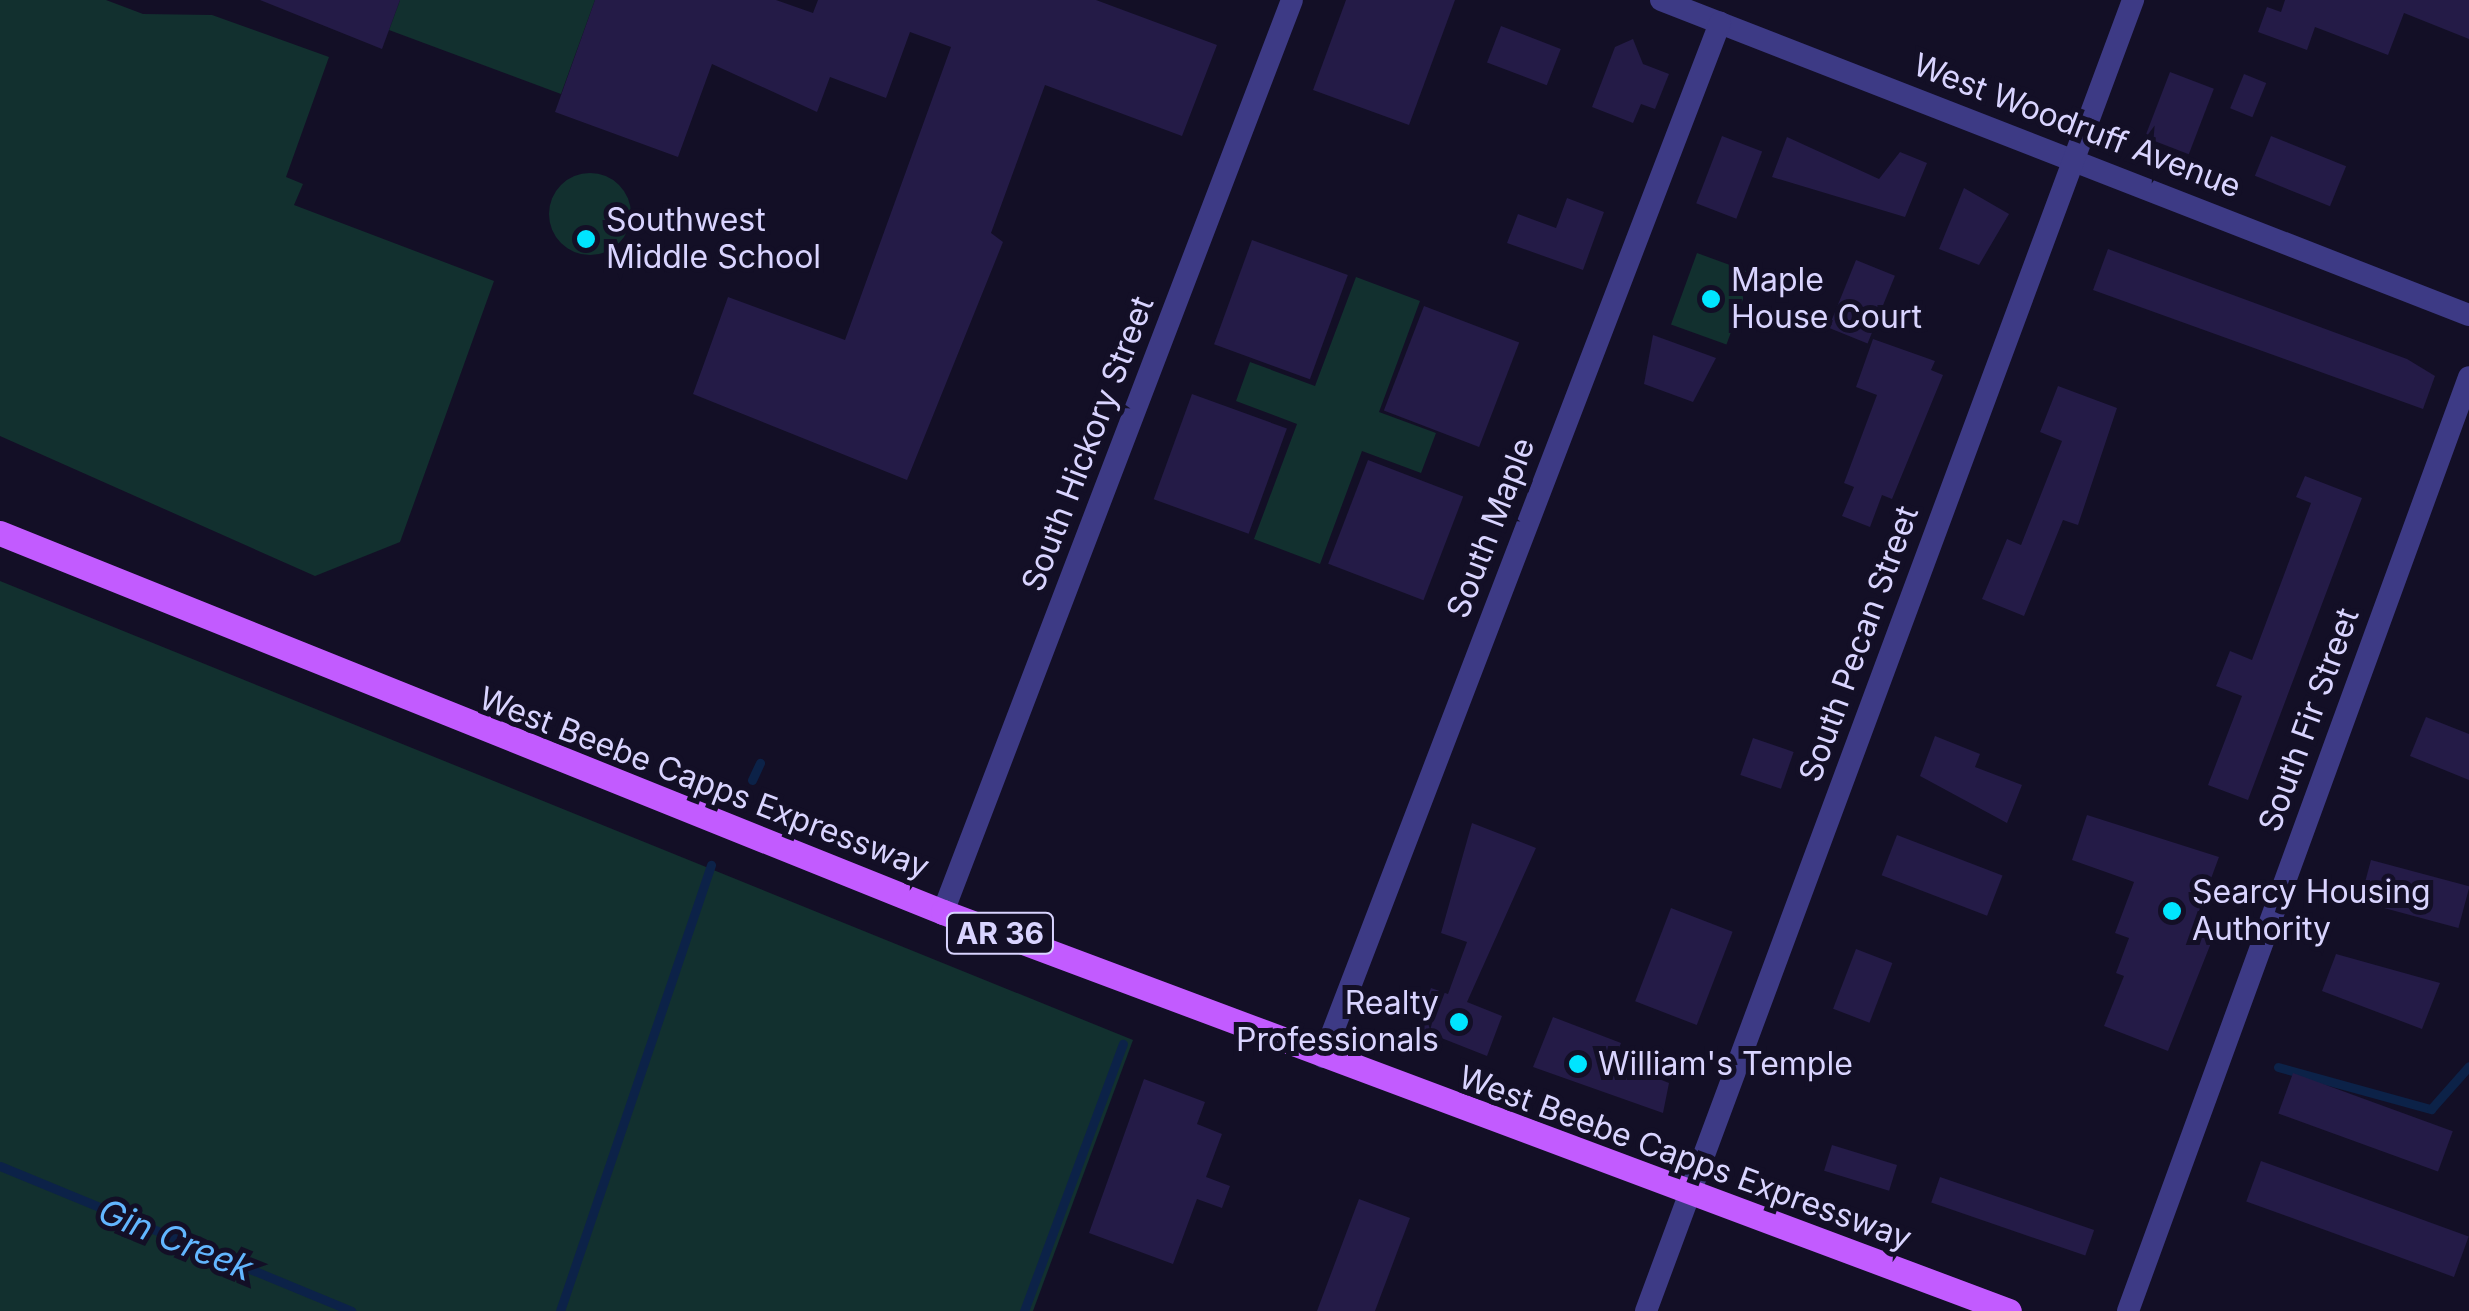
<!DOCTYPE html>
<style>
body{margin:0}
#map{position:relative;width:2469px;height:1311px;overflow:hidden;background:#130f26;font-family:Inter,sans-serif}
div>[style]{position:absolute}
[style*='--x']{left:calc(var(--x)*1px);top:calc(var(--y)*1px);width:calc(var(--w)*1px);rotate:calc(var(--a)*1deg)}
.green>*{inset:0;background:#12302f;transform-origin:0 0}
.round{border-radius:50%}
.stream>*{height:9px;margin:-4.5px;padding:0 4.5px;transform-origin:4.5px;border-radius:4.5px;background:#0c2248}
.building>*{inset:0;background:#241b47;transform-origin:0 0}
.minor>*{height:22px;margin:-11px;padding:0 11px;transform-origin:11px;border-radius:11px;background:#3d3a85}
.primary>*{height:25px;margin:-12.5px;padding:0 12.5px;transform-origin:12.5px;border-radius:12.5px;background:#c25bff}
.dots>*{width:28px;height:28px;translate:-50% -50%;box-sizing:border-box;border:5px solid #130f26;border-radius:50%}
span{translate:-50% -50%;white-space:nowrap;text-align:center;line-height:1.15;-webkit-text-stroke:10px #130f26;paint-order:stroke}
.shield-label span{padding:2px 8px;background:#130f26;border:2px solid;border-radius:8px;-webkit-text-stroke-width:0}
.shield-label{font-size:30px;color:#d9d4ff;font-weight:700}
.street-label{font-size:32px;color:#d9d4ff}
.poi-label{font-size:32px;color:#d9d4ff}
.left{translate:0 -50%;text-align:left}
.right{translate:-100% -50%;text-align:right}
.water-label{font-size:35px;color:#62b6ff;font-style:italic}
</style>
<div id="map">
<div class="green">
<div style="clip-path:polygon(0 0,106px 0,143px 14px,212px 15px,329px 57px,286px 177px,303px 184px,294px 205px,494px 281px,400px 542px,315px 576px,0 436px)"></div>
<div style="clip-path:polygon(400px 0,595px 0,561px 94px,389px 30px)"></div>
<div class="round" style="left:549px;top:173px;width:82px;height:82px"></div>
<div style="left:1697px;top:253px;width:59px;height:76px;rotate:20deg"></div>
<div style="clip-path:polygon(1356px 277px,1420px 301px,1379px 412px,1436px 433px,1421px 473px,1362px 451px,1320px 564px,1254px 539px,1297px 424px,1236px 401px,1250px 362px,1315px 386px)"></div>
<div style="clip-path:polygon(0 581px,1133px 1040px,1033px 1311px,0 1311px)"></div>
</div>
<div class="stream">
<div style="--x:752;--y:780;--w:19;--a:-65"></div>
<div style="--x:2278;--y:1067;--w:159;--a:15.4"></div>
<div style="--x:2431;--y:1109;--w:57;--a:-48.5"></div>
<div style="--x:0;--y:1166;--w:380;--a:22.4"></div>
<div style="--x:560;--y:1311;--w:471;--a:-71.3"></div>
<div style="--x:1024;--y:1311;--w:285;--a:-69.7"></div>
</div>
<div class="building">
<div style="clip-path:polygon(260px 0,400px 0,382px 49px)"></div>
<div style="clip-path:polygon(595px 0,776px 0,813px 13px,818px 0,1096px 0,1217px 45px,1182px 136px,1045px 85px,991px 233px,1003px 242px,907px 480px,693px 394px,728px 297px,845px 340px,951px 47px,910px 32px,886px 98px,830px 77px,817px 112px,712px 64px,678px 157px,555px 112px)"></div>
<div style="clip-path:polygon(1346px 0,1455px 0,1409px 125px,1313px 90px)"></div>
<div style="clip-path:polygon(2285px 0,2469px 0,2469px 39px,2404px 13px,2388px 55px,2315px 27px,2307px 50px,2258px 32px,2267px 7px,2281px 12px)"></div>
<div style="left:1501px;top:26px;width:64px;height:39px;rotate:21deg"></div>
<div style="clip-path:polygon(1633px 39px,1643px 64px,1669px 74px,1655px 109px,1641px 104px,1633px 123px,1592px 107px,1615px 47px)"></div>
<div style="left:2170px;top:72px;width:47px;height:70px;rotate:21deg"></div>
<div style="left:2244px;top:74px;width:24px;height:37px;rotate:22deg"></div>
<div style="left:1722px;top:136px;width:43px;height:72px;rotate:21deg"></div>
<div style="left:2271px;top:136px;width:81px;height:43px;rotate:22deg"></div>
<div style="clip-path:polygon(1787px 137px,1879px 179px,1900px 152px,1927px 163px,1905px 217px,1772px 177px)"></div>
<div style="clip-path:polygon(1964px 188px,2009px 214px,1979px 265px,1939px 249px)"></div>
<div style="clip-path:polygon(1567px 198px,1604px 212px,1583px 270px,1507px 243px,1518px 214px,1556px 228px)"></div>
<div style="left:1252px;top:240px;width:102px;height:111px;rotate:20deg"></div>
<div style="clip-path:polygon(2108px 249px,2407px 359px,2435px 376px,2423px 409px,2093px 290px)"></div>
<div style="left:1856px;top:260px;width:42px;height:73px;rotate:22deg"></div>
<div style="left:1424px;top:306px;width:102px;height:112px;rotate:21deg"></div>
<div style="clip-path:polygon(1653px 335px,1716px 358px,1693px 402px,1644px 384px)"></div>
<div style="clip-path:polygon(1873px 339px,1935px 361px,1931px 370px,1943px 375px,1892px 499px,1882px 495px,1870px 527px,1842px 516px,1854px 487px,1844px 483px,1877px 395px,1856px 387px)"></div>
<div style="clip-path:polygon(2058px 386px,2117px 408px,2078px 525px,2063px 520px,2024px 616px,1982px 599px,2007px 539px,2021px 545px,2062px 441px,2040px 432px)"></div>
<div style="left:1192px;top:394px;width:101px;height:112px;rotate:20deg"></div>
<div style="left:1368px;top:460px;width:102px;height:111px;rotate:21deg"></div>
<div style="clip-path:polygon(2305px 476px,2362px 498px,2248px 800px,2208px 785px,2242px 696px,2216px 686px,2230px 651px,2252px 660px,2311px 503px,2296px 497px)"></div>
<div style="clip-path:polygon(2426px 717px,2469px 734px,2469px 780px,2410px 756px)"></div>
<div style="clip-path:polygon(1935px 736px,1980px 754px,1975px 767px,2022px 785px,2007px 823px,1920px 776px)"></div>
<div style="left:1753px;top:738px;width:43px;height:39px;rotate:19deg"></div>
<div style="clip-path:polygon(2087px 815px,2219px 857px,2192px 930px,2213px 938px,2168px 1051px,2104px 1026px,2124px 976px,2116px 973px,2129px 938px,2115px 933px,2134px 882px,2072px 860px)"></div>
<div style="clip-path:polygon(1472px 823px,1536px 848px,1467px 1002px,1502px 1016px,1487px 1056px,1416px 1028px,1431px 988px,1448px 994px,1467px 942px,1441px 933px)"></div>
<div style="left:1897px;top:835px;width:113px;height:43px;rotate:21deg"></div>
<div style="left:2371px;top:860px;width:102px;height:43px;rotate:15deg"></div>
<div style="left:1671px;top:908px;width:66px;height:100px;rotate:21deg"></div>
<div style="left:1856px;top:949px;width:39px;height:64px;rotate:21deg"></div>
<div style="clip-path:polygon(2336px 954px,2440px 983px,2422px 1029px,2322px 991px)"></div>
<div style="clip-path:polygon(1553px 1017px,1621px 1043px,1614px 1061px,1669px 1083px,1663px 1113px,1533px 1067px)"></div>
<div style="left:2293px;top:1073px;width:170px;height:43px;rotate:20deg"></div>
<div style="clip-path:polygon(1144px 1079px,1205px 1102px,1197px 1124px,1222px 1134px,1206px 1177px,1230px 1186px,1222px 1208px,1197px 1199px,1173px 1264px,1089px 1233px)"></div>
<div style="left:1832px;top:1145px;width:68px;height:27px;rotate:17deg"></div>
<div style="left:2261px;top:1161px;width:221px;height:43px;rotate:20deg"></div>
<div style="left:1940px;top:1177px;width:163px;height:27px;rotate:19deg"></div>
<div style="clip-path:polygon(1359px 1199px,1410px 1218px,1375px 1311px,1317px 1311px)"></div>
</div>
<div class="minor">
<div style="--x:1661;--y:0;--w:867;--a:21.3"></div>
<div style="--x:943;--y:912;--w:976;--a:-69.06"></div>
<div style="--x:1323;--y:1057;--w:1108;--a:-69"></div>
<div style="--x:1646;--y:1311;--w:1399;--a:-69.62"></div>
<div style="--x:2128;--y:1311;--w:994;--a:-69.94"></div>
</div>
<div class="primary">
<div style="--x:0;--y:533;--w:1016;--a:21.9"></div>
<div style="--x:943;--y:912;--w:1138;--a:20.52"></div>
</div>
<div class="dots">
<div style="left:586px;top:239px;background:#00e5ff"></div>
<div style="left:1711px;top:299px;background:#00e5ff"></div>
<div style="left:2172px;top:911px;background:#00e5ff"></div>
<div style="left:1459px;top:1022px;background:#00e5ff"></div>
<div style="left:1578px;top:1064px;background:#00e5ff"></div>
</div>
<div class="shield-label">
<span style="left:1000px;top:933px">AR 36</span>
</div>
<div class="street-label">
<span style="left:2077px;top:126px;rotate:21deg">West Woodruff Avenue</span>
<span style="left:1088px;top:444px;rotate:-69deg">South Hickory Street</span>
<span style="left:1491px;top:528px;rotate:-69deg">South Maple</span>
<span style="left:1859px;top:644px;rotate:-70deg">South Pecan Street</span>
<span style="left:2309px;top:720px;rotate:-70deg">South Fir Street</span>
<span style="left:704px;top:783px;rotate:21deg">West Beebe Capps Expressway</span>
<span style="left:1685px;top:1158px;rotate:20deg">West Beebe Capps Expressway</span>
</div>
<div class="poi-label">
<span class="left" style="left:606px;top:239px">Southwest<br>Middle School</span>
<span class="left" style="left:1731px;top:299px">Maple<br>House Court</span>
<span class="left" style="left:2192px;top:911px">Searcy Housing<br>Authority</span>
<span class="right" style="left:1439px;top:1022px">Realty<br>Professionals</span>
<span class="left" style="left:1598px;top:1064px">William's Temple</span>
</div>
<div class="water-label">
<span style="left:176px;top:1239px;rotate:22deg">Gin Creek</span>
</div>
</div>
